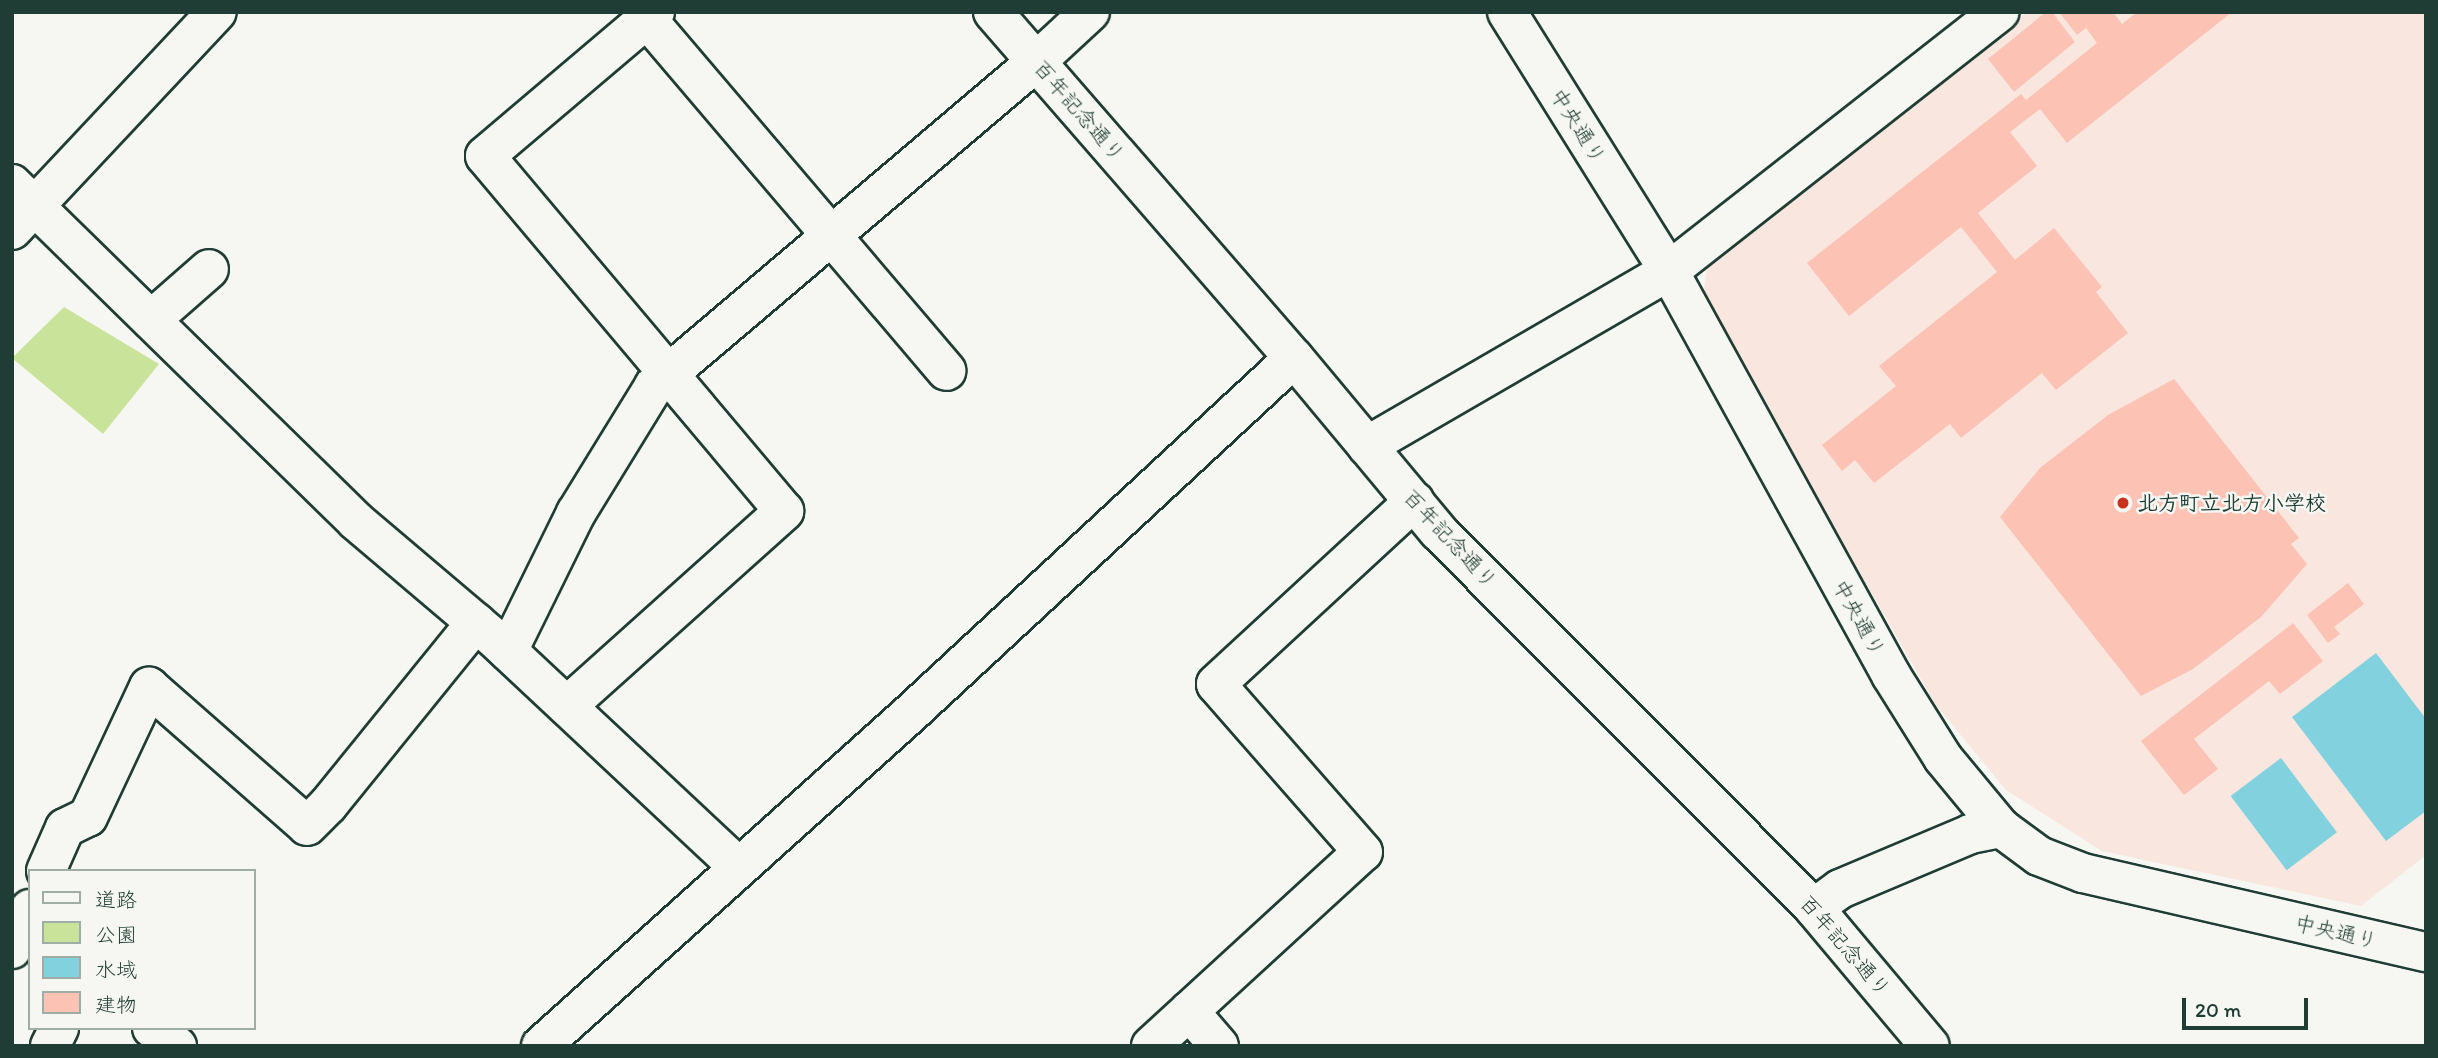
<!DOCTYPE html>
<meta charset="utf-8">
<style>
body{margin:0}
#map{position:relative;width:2438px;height:1058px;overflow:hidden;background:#f6f6f2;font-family:Itim,"Klee One",sans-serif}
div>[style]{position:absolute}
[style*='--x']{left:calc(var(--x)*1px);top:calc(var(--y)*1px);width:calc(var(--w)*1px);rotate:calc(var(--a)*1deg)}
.built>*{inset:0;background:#f8e6df}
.green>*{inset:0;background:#c9e49a}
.water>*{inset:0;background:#81d1de;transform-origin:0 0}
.building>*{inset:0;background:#fcc2b4}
.roads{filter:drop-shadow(2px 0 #1f3d34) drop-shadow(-2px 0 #1f3d34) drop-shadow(0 2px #1f3d34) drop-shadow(0 -2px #1f3d34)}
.minor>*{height:38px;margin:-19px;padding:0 19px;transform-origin:19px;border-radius:19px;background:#f6f6f2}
.dots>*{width:19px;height:19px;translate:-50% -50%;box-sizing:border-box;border:4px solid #f6f6f2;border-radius:50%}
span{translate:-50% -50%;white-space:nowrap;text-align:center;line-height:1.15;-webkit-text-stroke:5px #f6f6f2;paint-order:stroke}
.street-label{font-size:21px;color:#1f3d34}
.poi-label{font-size:21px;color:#1f3d34;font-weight:700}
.left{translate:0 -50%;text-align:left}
.frame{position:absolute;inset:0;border:14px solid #1f3d34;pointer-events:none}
.legend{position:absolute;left:28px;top:869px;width:228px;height:161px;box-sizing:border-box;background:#f6f6f2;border:2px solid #a0aca6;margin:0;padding:9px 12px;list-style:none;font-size:21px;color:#1f3d34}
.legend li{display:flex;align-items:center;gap:14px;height:35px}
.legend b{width:35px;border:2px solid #a0aca6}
.scale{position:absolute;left:2182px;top:998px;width:126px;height:32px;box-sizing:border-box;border:4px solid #1f3d34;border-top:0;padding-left:9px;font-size:21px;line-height:24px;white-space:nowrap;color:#1f3d34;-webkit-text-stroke:5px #f6f6f2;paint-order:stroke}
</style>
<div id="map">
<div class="built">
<div style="clip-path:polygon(2027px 12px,2426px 12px,2426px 855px,2361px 906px,2102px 851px,2006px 790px,1936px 705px,1703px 300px,1707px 264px)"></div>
</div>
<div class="green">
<div style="clip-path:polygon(64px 307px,159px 364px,103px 434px,12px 358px)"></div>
</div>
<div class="water">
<div style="clip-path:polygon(2376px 653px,2426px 719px,2426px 811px,2386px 841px,2292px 717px)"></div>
<div style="left:2281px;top:758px;width:93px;height:63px;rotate:53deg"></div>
</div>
<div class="building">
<div style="clip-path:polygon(2046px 12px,2052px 12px,2075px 42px,2014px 92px,1988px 59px)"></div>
<div style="clip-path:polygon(2059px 12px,2113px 12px,2122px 24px,2137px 12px,2232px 12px,2067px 143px,2040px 109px,2010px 132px,2037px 166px,1978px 213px,2015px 260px,2054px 228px,2102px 287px,2096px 292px,2128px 333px,2056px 390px,2042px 373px,1961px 438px,1950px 424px,1874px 483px,1855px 460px,1842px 471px,1822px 445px,1896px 386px,1879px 366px,1997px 272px,1961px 227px,1849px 316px,1807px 263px,2021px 94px,2026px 100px,2097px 43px,2086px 28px,2077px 35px)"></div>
<div style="clip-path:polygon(2174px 379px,2299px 538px,2291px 544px,2307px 564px,2261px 617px,2193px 669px,2141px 696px,2000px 517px,2040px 468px,2108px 415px)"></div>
<div style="clip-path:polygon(2348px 583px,2364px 604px,2334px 627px,2340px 634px,2328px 643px,2307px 615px)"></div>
<div style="clip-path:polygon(2293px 623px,2323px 661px,2280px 694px,2269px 681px,2194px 739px,2218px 769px,2184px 795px,2141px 741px)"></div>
</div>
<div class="roads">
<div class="minor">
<div style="--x:993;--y:12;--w:459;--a:49"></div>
<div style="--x:1294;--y:358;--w:226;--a:50.2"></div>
<div style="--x:1439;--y:532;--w:531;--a:45.08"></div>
<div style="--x:1814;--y:908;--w:180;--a:50"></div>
<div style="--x:1507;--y:12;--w:305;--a:58"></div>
<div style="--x:1669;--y:271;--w:461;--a:61.2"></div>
<div style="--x:1891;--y:675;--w:98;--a:57.9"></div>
<div style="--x:1943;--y:758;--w:91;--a:50.4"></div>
<div style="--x:2001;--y:828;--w:47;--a:36.4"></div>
<div style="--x:2039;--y:856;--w:47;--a:21.1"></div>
<div style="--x:2083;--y:873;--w:352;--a:13"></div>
<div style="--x:647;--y:19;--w:462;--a:49.6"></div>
<div style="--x:12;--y:184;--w:482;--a:44.4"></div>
<div style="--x:356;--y:521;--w:182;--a:40.3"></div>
<div style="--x:495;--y:639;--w:333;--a:43.1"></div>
<div style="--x:12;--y:230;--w:299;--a:-46.8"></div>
<div style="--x:151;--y:320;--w:77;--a:-41.3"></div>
<div style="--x:1367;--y:446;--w:349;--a:-30.1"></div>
<div style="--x:1669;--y:271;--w:420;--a:-38.1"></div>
<div style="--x:508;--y:651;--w:154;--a:-63.8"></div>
<div style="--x:576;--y:513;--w:149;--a:-58.4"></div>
<div style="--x:654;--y:386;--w:502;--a:-40.32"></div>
<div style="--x:1037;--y:61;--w:72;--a:-42.8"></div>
<div style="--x:567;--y:706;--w:292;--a:-41.9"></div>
<div style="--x:784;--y:511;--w:464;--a:-130.1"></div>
<div style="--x:485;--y:156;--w:223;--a:-40.3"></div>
<div style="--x:46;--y:871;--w:47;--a:-66.2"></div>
<div style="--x:65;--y:828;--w:25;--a:-26"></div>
<div style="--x:88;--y:817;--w:144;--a:-64.9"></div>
<div style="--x:149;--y:687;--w:210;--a:41.3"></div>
<div style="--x:307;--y:826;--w:30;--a:-45"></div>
<div style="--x:328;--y:805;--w:235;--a:-51"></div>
<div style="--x:1814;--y:908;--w:32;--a:-36"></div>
<div style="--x:1840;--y:889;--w:141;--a:-22.9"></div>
<div style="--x:1970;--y:834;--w:32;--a:-11"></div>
<div style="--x:12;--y:949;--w:44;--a:-65.8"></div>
<div style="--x:1189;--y:1011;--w:46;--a:49.4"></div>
<div style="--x:152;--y:1028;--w:31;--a:36"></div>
<div style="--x:50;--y:1046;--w:20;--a:-63"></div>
<div style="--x:541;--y:1046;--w:501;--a:-42"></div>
<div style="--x:913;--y:711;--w:519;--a:-42.82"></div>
<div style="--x:1151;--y:1046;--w:287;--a:-42.5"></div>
<div style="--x:1363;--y:852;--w:223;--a:-131.2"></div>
<div style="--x:1216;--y:684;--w:270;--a:-42.7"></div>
</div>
</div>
<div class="dots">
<div style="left:2123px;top:503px;background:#c8321e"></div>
</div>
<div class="street-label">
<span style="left:1079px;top:111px;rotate:49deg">百年記念通り</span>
<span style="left:1578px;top:126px;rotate:58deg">中央通り</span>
<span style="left:1450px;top:539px;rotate:47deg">百年記念通り</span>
<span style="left:1859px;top:618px;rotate:61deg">中央通り</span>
<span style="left:2336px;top:932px;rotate:13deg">中央通り</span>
<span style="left:1845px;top:946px;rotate:49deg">百年記念通り</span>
</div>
<div class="poi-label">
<span class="left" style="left:2137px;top:503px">北方町立北方小学校</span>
</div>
<div class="frame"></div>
<ul class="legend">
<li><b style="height:9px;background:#f6f6f2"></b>道路</li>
<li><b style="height:19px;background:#c9e49a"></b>公園</li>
<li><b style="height:19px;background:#81d1de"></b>水域</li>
<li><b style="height:19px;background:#fcc2b4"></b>建物</li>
</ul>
<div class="scale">20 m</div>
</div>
